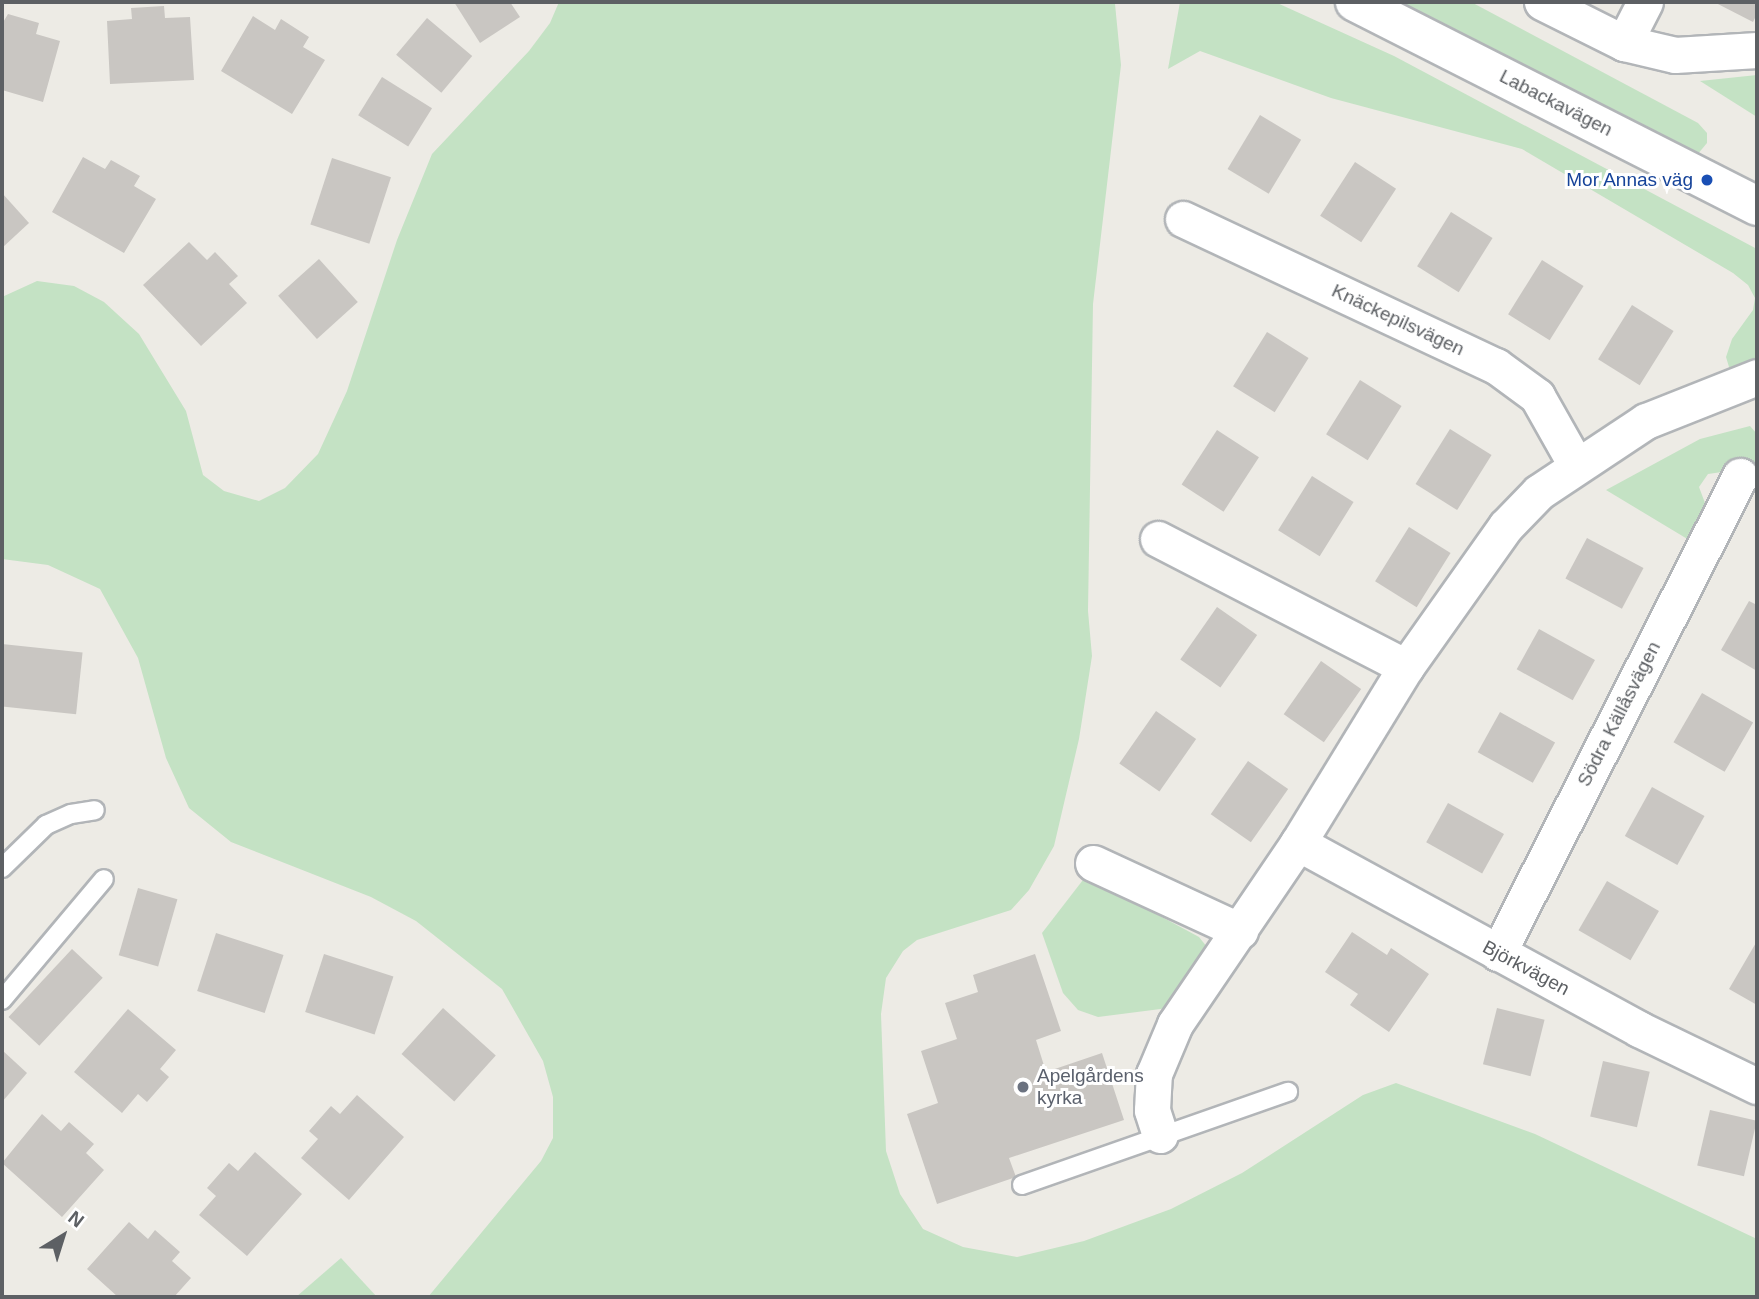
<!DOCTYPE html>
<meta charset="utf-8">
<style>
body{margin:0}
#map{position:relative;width:1759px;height:1299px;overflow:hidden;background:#edebe5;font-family:Arial,sans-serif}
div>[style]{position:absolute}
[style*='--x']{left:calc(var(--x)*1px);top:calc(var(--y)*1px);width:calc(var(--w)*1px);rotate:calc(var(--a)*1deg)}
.green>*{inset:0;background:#c4e2c4}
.building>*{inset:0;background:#c9c6c2;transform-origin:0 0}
.roads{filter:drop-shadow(2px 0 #b2b5b8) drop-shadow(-2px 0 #b2b5b8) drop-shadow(0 2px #b2b5b8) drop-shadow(0 -2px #b2b5b8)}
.service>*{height:18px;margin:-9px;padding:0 9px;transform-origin:9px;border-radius:9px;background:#fff}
.minor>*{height:35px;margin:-17.5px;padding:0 17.5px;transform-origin:17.5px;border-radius:17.5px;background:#fff}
.tertiary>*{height:38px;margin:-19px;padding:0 19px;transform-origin:19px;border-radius:19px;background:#fff}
.dots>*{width:19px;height:19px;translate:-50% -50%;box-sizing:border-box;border:4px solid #fff;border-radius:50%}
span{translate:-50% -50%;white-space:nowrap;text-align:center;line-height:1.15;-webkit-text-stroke:6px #fff;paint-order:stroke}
.street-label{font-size:19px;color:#5d6064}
.transit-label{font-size:19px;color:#164399}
.right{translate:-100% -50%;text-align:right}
.worship-label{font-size:19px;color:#5b616d}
.left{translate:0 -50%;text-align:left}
.frame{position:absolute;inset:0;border:4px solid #5d6064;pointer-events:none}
.north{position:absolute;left:28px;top:1201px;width:70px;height:70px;-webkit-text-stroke:5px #fff;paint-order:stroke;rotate:38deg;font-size:19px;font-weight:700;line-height:28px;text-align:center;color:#5d6064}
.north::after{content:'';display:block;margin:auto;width:24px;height:32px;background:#5d6064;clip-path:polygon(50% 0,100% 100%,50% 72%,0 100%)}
</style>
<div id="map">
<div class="green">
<div style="clip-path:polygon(559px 2px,1115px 4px,1121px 65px,1093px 304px,1088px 611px,1092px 656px,1079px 739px,1054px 846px,1029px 890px,1011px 910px,917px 940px,903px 951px,886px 978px,881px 1014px,886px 1151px,900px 1194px,923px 1229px,963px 1247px,1017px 1257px,1084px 1241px,1171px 1209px,1242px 1173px,1363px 1095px,1396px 1083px,1535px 1134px,1757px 1239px,1757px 1297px,428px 1297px,541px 1161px,553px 1138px,553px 1097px,543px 1061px,502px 989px,416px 921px,371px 897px,231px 842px,189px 808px,166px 758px,138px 658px,100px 589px,48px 565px,2px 559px,2px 297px,37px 281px,74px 286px,104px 302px,139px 334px,186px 411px,203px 475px,224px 491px,259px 501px,285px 488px,318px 454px,347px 391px,397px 240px,432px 154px,529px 51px,550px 23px)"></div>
<div style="clip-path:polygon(1180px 2px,1275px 2px,1394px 56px,1757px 249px,1757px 371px,1739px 375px,1729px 367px,1726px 357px,1732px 339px,1753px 310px,1755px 298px,1748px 285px,1733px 273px,1522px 149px,1331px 98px,1200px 51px,1168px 69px)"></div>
<div style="clip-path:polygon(1384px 2px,1471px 2px,1698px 123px,1707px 133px,1707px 143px,1697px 155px)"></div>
<div style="clip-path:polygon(1757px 75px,1757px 117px,1700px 81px)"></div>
<div style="clip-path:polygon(1750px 426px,1757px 434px,1757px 467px,1708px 474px,1699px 487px,1705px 503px,1718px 513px,1699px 546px,1606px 490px,1700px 439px)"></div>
<div style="clip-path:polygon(1086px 876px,1199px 937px,1211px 952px,1184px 1006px,1098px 1017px,1078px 1010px,1063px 993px,1042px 933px)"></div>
<div style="clip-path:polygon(341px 1258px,377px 1297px,296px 1297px)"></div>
</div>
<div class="building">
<div style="clip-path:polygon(454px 2px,510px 2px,520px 17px,480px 43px)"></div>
<div style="clip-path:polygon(1714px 2px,1757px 2px,1757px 14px,1753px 22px)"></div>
<div style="clip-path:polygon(164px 6px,165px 18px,190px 17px,194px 80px,110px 84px,107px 21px,132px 19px,131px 8px)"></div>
<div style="clip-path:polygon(8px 14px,39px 23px,36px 34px,60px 41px,43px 102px,2px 90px,2px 24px)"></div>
<div style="clip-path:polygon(253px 16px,275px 30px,281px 19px,309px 37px,303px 47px,325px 60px,292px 114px,221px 71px)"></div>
<div style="left:427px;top:18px;width:59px;height:48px;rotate:40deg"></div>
<div style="left:382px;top:77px;width:59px;height:45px;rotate:32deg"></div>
<div style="left:1260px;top:115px;width:48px;height:63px;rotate:31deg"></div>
<div style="clip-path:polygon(83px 157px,105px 169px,111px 160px,140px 176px,134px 186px,156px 199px,124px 253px,52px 212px)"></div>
<div style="left:332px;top:158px;width:62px;height:70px;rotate:18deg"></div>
<div style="left:1355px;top:162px;width:49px;height:64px;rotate:33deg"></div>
<div style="clip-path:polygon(2px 193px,29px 223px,2px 248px)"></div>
<div style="left:1451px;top:212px;width:49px;height:64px;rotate:32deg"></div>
<div style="clip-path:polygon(189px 242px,207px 260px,215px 252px,238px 276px,229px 284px,247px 303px,201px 346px,143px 285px)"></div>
<div style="left:319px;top:259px;width:58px;height:55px;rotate:48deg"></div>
<div style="left:1542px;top:260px;width:49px;height:64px;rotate:32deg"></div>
<div style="left:1632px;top:305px;width:49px;height:64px;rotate:32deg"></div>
<div style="left:1267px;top:332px;width:49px;height:64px;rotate:32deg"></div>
<div style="left:1360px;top:380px;width:49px;height:64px;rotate:32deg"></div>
<div style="left:1450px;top:429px;width:49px;height:65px;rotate:32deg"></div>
<div style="left:1217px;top:430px;width:50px;height:65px;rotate:33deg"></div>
<div style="left:1312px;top:476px;width:49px;height:64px;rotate:32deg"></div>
<div style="left:1409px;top:527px;width:49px;height:64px;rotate:32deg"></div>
<div style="left:1587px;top:538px;width:64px;height:46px;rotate:28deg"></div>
<div style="clip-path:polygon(1749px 601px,1757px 605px,1757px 671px,1721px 650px)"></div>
<div style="left:1217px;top:607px;width:49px;height:64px;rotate:35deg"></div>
<div style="left:1539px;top:629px;width:64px;height:46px;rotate:29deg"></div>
<div style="left:2px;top:644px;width:81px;height:62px;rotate:6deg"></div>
<div style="left:1321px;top:661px;width:49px;height:65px;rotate:35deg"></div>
<div style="left:1702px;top:693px;width:59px;height:57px;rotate:30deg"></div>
<div style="left:1156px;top:711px;width:49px;height:64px;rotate:35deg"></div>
<div style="left:1500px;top:712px;width:63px;height:46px;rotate:29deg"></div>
<div style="left:1248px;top:761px;width:49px;height:65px;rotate:35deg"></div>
<div style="left:1652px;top:787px;width:60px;height:56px;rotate:29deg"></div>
<div style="left:1448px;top:803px;width:64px;height:45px;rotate:29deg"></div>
<div style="left:1607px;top:881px;width:60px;height:57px;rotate:30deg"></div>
<div style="left:138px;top:888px;width:41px;height:70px;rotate:16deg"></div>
<div style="clip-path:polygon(1352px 932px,1387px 955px,1391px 948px,1429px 974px,1389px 1032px,1350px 1005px,1358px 994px,1325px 972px)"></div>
<div style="left:216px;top:933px;width:71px;height:61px;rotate:18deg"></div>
<div style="clip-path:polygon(1757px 941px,1757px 1005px,1729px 989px)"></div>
<div style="left:72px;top:949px;width:42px;height:93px;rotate:43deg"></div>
<div style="left:324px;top:954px;width:73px;height:61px;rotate:18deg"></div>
<div style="clip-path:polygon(1035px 954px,1061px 1031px,1036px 1040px,1046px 1072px,1102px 1053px,1124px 1120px,1009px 1158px,1016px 1177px,937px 1204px,907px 1114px,938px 1103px,921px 1051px,957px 1039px,945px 1003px,978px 992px,973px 975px)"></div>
<div style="left:443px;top:1008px;width:71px;height:62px;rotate:42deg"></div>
<div style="left:1497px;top:1008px;width:49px;height:58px;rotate:14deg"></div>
<div style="clip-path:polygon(128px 1009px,176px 1050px,160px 1069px,169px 1077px,147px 1102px,138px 1094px,122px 1113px,74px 1072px)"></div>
<div style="clip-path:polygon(2px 1050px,27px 1073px,2px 1102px)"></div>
<div style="left:1603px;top:1061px;width:48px;height:57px;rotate:13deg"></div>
<div style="clip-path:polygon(357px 1095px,404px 1137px,349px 1200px,301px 1158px,318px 1139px,309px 1131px,331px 1106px,340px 1114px)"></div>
<div style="left:1710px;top:1110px;width:48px;height:57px;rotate:13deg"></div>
<div style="clip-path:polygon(42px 1114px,61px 1131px,69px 1122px,94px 1144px,86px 1153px,104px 1170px,62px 1217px,2px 1163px)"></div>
<div style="clip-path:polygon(255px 1152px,302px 1194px,247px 1256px,199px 1215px,216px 1196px,207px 1188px,229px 1163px,238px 1171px)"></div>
<div style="clip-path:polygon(129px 1222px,148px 1239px,155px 1230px,180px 1252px,172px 1261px,191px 1278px,174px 1297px,118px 1297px,87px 1269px)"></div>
</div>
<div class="roads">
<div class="service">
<div style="--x:2;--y:868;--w:62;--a:-44.3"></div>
<div style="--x:46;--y:825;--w:27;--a:-24"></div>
<div style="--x:71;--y:814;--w:24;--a:-9"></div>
<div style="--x:2;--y:1000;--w:158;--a:-49.9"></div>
<div style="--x:1022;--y:1185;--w:282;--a:-19.3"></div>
</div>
<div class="minor">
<div style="--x:1542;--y:2;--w:92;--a:26.6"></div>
<div style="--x:1624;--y:43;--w:52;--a:13.2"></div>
<div style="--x:1675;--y:55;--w:82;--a:-3.5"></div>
<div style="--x:1624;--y:43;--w:46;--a:-62.9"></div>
<div style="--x:1183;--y:219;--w:346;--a:25.2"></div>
<div style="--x:1496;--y:366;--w:51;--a:36.2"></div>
<div style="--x:1537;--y:396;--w:79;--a:60.5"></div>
<div style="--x:1158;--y:539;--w:279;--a:27.3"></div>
<div style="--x:1298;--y:843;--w:388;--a:28.6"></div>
<div style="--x:1639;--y:1029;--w:131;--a:25.8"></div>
<div style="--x:1093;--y:863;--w:162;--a:24.8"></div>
<div style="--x:1498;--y:953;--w:535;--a:-63.1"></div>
<div style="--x:1160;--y:1135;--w:26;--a:-108"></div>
<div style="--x:1152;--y:1110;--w:36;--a:-87"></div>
<div style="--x:1154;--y:1074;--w:54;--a:-67.2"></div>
<div style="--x:1175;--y:1024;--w:219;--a:-55.8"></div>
<div style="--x:1298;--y:843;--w:206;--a:-58.5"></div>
<div style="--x:1406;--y:667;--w:173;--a:-54.7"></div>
<div style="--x:1506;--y:526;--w:47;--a:-45.9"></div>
<div style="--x:1539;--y:492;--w:128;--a:-33.6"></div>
<div style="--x:1646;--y:421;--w:119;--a:-21.6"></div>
</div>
<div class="tertiary">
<div style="--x:1355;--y:2;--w:451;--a:26.9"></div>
</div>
</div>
<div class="dots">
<div style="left:1707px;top:180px;background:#1a4fb4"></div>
<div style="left:1023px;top:1087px;background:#6b7280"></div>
</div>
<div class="street-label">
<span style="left:1556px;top:103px;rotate:27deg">Labackavägen</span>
<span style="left:1398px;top:320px;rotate:25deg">Knäckepilsvägen</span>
<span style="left:1619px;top:714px;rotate:-63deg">Södra Källåsvägen</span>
<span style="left:1526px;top:968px;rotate:28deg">Björkvägen</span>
</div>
<div class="transit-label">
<span class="right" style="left:1693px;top:180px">Mor Annas väg</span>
</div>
<div class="worship-label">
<span class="left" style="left:1037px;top:1087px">Apelgårdens<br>kyrka</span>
</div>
<div class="frame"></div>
<div class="north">N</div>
</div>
